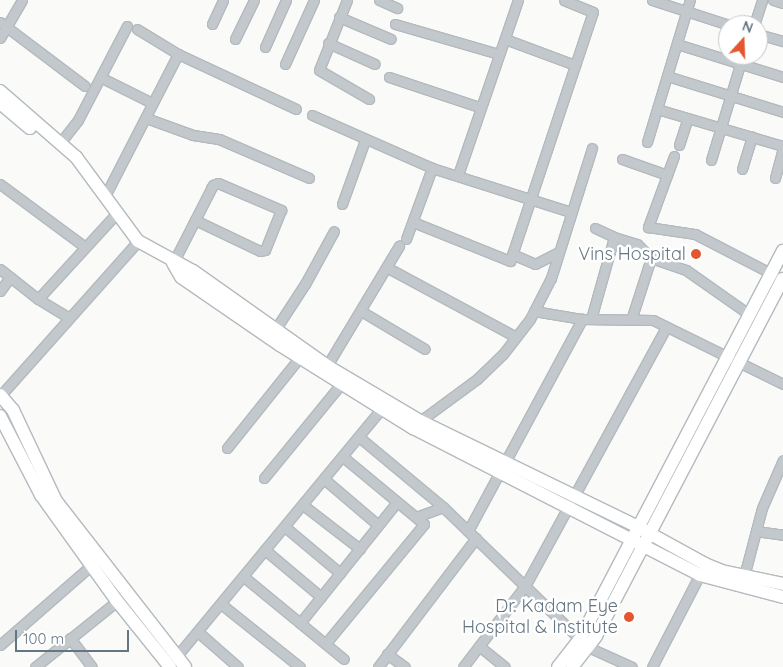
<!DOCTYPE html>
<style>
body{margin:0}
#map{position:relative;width:783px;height:667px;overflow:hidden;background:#fafaf8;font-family:Quicksand,sans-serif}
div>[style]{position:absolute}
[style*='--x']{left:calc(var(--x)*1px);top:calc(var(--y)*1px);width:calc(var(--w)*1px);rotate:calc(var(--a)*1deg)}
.roads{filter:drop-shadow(1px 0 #b3babf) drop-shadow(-1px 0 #b3babf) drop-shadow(0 1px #b3babf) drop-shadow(0 -1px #b3babf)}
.street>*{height:9px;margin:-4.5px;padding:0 4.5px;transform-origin:4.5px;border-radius:4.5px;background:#c3c8cc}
.secondary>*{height:12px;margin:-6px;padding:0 6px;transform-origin:6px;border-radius:6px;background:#fff}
.dots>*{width:14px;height:14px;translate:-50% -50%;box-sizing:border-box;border:2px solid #fff;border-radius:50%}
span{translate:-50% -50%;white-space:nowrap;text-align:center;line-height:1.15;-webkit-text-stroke:5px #fff;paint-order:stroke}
.poi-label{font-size:18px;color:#657683}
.right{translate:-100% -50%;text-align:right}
.north{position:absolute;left:718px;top:15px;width:50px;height:50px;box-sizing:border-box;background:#fff;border:1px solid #c1c8cd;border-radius:50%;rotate:20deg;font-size:14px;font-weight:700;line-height:20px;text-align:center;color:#657683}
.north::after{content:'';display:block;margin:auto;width:18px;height:22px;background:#e4572e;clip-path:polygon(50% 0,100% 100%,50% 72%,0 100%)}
.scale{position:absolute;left:15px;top:630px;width:114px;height:22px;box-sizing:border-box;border:2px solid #657683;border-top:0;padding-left:6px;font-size:15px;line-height:18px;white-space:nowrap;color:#657683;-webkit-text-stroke:4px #fff;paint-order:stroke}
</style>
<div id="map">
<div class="roads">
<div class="street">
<div style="--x:347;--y:0;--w:75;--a:111.8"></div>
<div style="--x:319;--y:70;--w:58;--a:30.1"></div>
<div style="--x:379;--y:0;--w:20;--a:24"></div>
<div style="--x:652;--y:0;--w:81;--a:18"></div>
<div style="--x:773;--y:0;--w:10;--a:17"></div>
<div style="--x:339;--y:17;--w:56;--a:22.9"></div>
<div style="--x:0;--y:22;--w:106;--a:37"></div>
<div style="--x:212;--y:24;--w:26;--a:-65"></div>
<div style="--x:395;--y:24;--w:108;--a:16.1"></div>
<div style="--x:754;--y:25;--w:26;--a:-72"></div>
<div style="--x:137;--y:29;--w:48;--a:31.4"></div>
<div style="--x:178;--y:54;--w:130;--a:25"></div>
<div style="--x:758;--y:34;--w:26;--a:16"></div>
<div style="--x:0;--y:38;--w:44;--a:-59.9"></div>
<div style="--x:235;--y:39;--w:43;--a:-64"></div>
<div style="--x:505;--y:39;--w:75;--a:20.4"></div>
<div style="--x:328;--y:43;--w:51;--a:24.1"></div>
<div style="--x:677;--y:44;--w:111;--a:17.3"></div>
<div style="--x:265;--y:47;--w:51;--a:-65.9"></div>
<div style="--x:285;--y:64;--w:70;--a:-65.6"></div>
<div style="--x:667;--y:76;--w:121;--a:17.2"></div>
<div style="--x:389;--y:77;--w:95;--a:18.4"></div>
<div style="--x:106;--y:80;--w:51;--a:26.6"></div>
<div style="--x:657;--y:109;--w:131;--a:16.4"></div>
<div style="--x:312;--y:115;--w:131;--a:23.8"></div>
<div style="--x:432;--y:168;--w:146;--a:17.6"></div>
<div style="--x:146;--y:118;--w:50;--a:19.9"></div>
<div style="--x:193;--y:135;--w:26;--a:9"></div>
<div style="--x:219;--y:139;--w:98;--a:23.4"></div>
<div style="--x:647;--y:142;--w:148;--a:-73.2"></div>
<div style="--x:60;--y:143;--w:29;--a:-52"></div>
<div style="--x:78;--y:120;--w:106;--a:-62.5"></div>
<div style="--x:679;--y:145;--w:28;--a:-72"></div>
<div style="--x:674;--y:156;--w:76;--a:110.1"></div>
<div style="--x:648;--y:227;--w:48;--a:8.5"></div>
<div style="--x:695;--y:234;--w:91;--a:27.4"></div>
<div style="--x:622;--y:159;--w:48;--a:19.6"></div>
<div style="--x:711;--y:160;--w:110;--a:-73.1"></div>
<div style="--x:742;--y:169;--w:34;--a:-73"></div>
<div style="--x:458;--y:175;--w:185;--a:-71.1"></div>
<div style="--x:775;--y:178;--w:30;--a:-75"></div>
<div style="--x:0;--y:184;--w:106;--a:36.5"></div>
<div style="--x:105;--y:196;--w:160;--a:-62.8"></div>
<div style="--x:342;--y:204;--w:68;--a:-70.2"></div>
<div style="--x:413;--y:222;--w:105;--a:21.9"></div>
<div style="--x:510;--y:261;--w:262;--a:-71.6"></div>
<div style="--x:593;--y:12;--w:31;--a:-158"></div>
<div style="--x:595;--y:228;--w:21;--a:25"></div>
<div style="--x:406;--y:239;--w:76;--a:-69.9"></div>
<div style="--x:512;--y:254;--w:25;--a:23"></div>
<div style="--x:535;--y:264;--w:27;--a:-27"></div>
<div style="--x:173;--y:263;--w:48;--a:-62.9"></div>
<div style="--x:195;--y:220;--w:36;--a:-63"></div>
<div style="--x:211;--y:188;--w:4;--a:-56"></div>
<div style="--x:213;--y:185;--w:5;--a:-22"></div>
<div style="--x:218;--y:183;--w:69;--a:23.2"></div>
<div style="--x:281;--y:210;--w:43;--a:111.8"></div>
<div style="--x:265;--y:250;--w:5;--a:169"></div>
<div style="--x:260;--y:251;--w:72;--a:-154.5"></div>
<div style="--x:388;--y:268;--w:145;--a:28.3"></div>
<div style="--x:0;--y:269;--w:48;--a:38.3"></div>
<div style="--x:38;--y:299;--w:35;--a:31"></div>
<div style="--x:0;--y:291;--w:17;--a:-54"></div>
<div style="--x:38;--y:299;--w:115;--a:-47.5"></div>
<div style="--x:361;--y:311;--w:74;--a:30.7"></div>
<div style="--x:534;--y:311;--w:49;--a:9.5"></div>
<div style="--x:582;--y:319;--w:71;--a:0.8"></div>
<div style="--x:653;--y:320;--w:145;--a:26.2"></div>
<div style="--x:591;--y:319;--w:85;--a:-74.3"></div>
<div style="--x:614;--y:237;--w:24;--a:17"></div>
<div style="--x:637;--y:244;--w:20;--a:45"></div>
<div style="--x:651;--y:258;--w:37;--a:19"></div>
<div style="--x:686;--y:270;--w:78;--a:35.1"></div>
<div style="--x:631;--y:320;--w:65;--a:-72.1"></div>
<div style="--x:273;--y:333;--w:59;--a:-56.9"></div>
<div style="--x:305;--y:284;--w:60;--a:-61.3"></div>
<div style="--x:325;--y:369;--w:144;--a:-59"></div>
<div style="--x:0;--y:396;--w:208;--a:-48.3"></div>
<div style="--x:420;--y:421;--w:71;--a:-36.4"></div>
<div style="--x:477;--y:379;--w:36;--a:-44"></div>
<div style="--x:503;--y:354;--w:44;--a:-52.4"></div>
<div style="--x:530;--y:319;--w:46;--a:-62.9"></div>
<div style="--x:551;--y:278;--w:136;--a:-72.5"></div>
<div style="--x:359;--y:437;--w:109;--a:39.8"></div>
<div style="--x:443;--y:507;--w:202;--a:44"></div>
<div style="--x:588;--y:647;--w:48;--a:24.4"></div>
<div style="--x:227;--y:448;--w:115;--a:-51.3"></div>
<div style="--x:264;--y:478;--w:120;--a:-50.7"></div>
<div style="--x:324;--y:479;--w:71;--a:40.4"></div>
<div style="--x:303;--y:505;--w:72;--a:37.7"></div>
<div style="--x:416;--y:517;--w:29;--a:-20"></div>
<div style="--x:285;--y:527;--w:72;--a:39.9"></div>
<div style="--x:468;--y:531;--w:241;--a:-61.7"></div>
<div style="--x:756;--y:531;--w:27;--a:8"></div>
<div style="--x:265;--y:550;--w:73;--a:40"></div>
<div style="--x:244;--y:577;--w:129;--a:39.4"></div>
<div style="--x:743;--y:580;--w:74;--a:-75.2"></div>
<div style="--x:762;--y:508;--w:52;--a:-66.4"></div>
<div style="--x:221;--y:604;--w:101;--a:38.6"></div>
<div style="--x:300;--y:623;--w:155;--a:-51.3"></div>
<div style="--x:198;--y:632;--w:53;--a:41.2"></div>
<div style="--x:70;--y:638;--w:36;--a:53"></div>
<div style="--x:326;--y:643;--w:154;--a:-50.5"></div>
<div style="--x:424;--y:524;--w:105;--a:-140.4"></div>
<div style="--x:0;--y:645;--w:126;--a:-41.1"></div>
<div style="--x:479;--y:646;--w:33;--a:39"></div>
<div style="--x:387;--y:654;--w:22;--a:36"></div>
<div style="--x:176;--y:657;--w:320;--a:-50.4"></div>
<div style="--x:35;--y:667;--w:105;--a:-38.8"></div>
<div style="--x:378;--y:667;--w:162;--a:-52.8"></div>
<div style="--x:463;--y:667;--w:102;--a:-52.6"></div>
<div style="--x:525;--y:586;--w:295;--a:-61.4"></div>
<div style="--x:652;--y:667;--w:109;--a:-62.7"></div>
</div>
<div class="secondary">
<div style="--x:0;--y:91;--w:101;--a:41"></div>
<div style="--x:76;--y:157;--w:104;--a:53.6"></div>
<div style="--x:138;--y:241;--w:63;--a:28.6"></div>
<div style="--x:193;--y:271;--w:164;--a:35.3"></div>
<div style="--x:327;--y:366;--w:108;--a:30.6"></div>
<div style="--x:420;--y:421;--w:240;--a:25.9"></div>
<div style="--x:636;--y:526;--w:79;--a:28.8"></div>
<div style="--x:705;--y:564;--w:18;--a:22"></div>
<div style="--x:722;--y:571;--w:62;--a:12"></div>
<div style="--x:0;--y:103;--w:39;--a:40"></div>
<div style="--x:173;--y:263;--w:16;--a:60"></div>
<div style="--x:181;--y:277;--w:120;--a:34.5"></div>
<div style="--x:280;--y:345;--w:157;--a:32"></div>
<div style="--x:413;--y:428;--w:322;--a:27.1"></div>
<div style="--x:700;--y:575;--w:86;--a:14.8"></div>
<div style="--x:0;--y:395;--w:20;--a:49"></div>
<div style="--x:13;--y:410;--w:101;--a:64.7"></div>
<div style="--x:56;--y:501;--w:210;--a:52.1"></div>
<div style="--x:0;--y:416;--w:89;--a:62.6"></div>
<div style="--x:41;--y:495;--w:130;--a:54.4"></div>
<div style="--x:117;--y:601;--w:85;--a:51.2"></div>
<div style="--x:558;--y:667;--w:36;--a:-52"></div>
<div style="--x:580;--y:639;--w:438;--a:-62.4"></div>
<div style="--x:572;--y:667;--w:39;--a:-52"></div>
<div style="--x:596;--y:636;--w:403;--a:-62.4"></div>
</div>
</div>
<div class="dots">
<div style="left:696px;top:254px;background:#e4572e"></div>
<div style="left:629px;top:617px;background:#e4572e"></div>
</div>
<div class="poi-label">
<span class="right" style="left:686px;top:254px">Vins Hospital</span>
<span class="right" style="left:618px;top:617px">Dr. Kadam Eye<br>Hospital &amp; Institute</span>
</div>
<div class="north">N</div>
<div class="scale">100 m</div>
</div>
